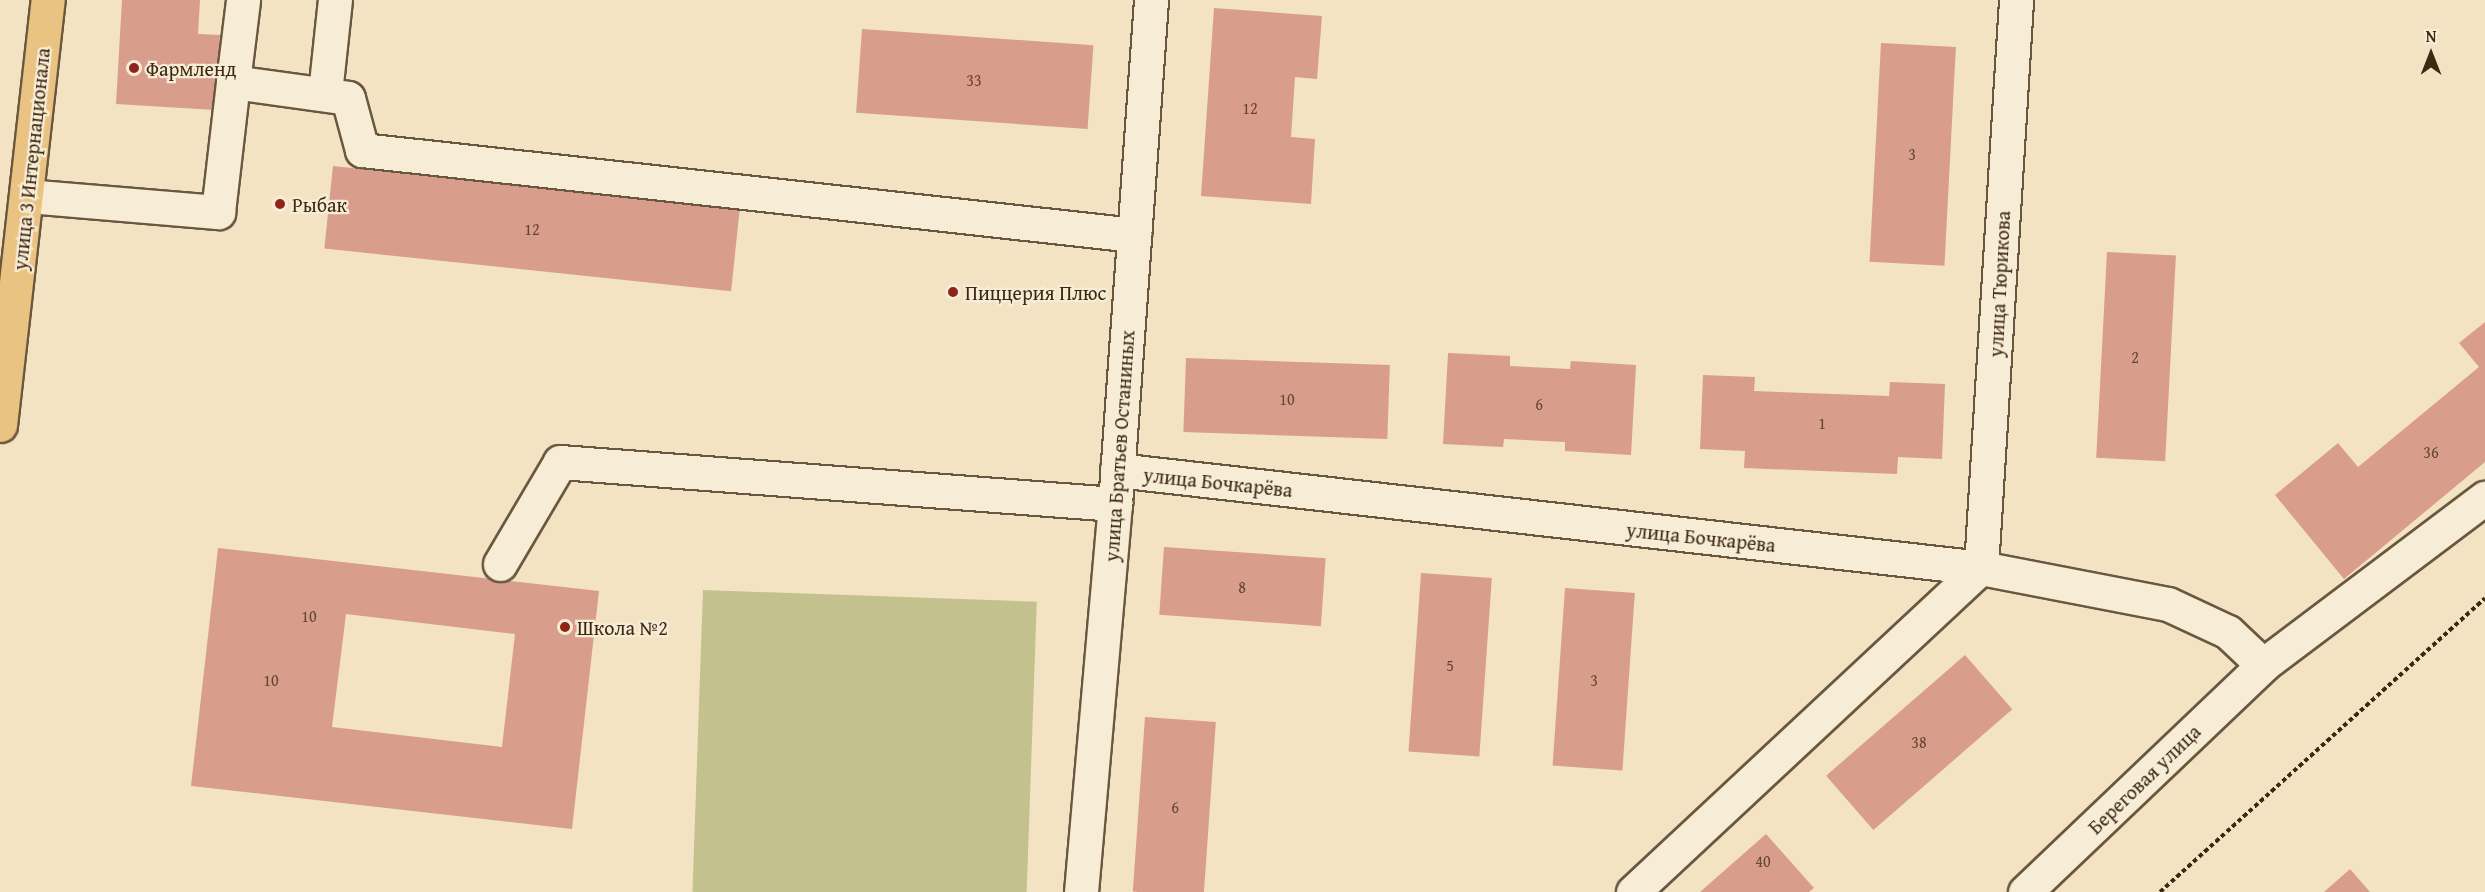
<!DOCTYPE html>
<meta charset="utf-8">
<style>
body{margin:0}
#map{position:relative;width:2485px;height:892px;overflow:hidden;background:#f3e3c2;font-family:"Gentium Book Plus",serif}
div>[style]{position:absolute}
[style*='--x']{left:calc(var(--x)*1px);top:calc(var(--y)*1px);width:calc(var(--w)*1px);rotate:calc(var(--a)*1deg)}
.green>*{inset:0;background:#c3c18e;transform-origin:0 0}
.building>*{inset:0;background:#d89d8b;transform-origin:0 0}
.path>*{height:4px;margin-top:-2px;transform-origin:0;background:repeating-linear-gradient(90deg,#3d2813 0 4.5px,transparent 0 7.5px)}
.roads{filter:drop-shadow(2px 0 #6a573f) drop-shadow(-2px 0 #6a573f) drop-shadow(0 2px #6a573f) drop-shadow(0 -2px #6a573f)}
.minor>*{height:33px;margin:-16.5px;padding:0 16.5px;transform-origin:16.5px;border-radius:16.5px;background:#f7edd7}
.major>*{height:33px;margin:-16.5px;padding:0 16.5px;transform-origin:16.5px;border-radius:16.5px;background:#eac281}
.dots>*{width:16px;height:16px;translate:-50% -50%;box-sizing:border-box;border:3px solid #f7edd7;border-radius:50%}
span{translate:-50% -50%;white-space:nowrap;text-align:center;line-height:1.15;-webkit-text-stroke:4.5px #f7edd7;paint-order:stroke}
.number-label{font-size:16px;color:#644531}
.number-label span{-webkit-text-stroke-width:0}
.poi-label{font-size:20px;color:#3d2813}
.left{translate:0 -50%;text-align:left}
.street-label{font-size:20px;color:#3d2813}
.north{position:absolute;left:2401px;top:24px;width:60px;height:60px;-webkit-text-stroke:4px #f7edd7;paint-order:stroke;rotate:0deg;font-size:16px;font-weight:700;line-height:24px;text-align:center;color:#3d2813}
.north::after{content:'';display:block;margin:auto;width:21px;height:27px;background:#3d2813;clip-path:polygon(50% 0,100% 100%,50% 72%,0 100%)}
</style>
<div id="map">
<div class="green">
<div style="left:703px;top:590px;width:334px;height:302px;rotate:2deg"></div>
</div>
<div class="building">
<div style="clip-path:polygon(122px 0,200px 0,198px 34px,220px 35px,215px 110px,116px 104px)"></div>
<div style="clip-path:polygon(1214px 8px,1322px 16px,1317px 79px,1295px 77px,1291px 137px,1315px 139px,1311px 204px,1201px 196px)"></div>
<div style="left:862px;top:29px;width:232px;height:84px;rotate:4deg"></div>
<div style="left:1881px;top:43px;width:75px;height:219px;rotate:3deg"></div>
<div style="left:333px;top:166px;width:409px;height:83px;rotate:6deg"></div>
<div style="left:2107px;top:252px;width:69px;height:206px;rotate:3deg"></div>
<div style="clip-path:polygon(2485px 322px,2485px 462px,2344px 579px,2275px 495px,2338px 443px,2358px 467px,2479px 367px,2459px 343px)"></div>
<div style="clip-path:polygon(1448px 353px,1510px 356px,1510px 366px,1570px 369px,1571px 361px,1636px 365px,1631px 455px,1565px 451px,1565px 442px,1504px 439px,1503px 447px,1443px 444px)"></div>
<div style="left:1186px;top:358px;width:204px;height:74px;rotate:2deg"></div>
<div style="clip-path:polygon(1703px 375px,1755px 377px,1754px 391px,1889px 396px,1890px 382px,1945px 384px,1942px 459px,1898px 457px,1897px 474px,1744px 468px,1745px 451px,1700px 449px)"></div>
<div style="left:1164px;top:547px;width:162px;height:68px;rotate:4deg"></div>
<div style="clip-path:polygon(evenodd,218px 548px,599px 591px,572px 829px,191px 786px,218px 548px,346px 614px,515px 634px,502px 747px,332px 727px,346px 614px)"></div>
<div style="left:1421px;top:573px;width:71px;height:179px;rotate:4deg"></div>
<div style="left:1565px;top:588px;width:70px;height:178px;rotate:4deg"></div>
<div style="left:1965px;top:655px;width:72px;height:184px;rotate:49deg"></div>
<div style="left:1145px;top:717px;width:71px;height:175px;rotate:4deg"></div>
<div style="clip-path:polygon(1766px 834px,1814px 888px,1809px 892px,1700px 892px)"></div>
<div style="clip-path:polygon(2350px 869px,2370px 892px,2324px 892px)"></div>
</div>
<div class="path">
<div style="--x:2160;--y:892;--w:438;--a:-42.1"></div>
</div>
<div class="roads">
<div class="minor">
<div style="--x:233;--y:82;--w:83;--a:-83"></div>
<div style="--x:325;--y:93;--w:94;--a:-83.9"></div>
<div style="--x:27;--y:196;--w:192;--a:4.8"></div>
<div style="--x:218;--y:212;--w:131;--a:-83.4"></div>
<div style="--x:233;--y:82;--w:116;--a:7.9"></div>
<div style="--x:348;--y:98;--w:54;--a:74.9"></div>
<div style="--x:362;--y:150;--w:777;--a:6.28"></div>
<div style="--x:1117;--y:470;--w:870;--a:6.47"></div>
<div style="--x:1981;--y:568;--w:190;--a:10.9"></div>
<div style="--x:2168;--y:604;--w:66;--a:25"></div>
<div style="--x:2228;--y:632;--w:48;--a:43.3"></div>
<div style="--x:500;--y:564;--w:118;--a:-59.5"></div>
<div style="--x:560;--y:462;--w:557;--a:4.33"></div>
<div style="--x:1081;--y:892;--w:389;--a:-85"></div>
<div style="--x:1115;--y:504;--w:505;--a:-85.91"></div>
<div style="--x:1633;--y:892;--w:475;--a:-43"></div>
<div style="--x:1981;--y:568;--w:569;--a:-86.47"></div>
<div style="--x:2025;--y:892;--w:329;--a:-43.6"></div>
<div style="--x:2263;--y:665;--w:278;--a:-37"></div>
</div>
<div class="major">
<div style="--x:0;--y:425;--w:428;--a:-83.6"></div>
</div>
</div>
<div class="dots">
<div style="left:134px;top:68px;background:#8f2418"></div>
<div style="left:280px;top:204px;background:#8f2418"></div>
<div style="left:953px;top:292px;background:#8f2418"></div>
<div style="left:565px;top:627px;background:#8f2418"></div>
</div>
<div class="number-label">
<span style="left:974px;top:80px">33</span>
<span style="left:1250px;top:108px">12</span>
<span style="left:1912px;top:154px">3</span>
<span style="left:532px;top:229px">12</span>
<span style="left:2135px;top:357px">2</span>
<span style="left:1287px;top:399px">10</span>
<span style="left:1539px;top:404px">6</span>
<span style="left:1822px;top:423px">1</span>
<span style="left:2431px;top:452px">36</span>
<span style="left:1242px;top:587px">8</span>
<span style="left:309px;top:616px">10</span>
<span style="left:1450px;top:665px">5</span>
<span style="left:271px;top:680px">10</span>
<span style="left:1594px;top:680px">3</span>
<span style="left:1919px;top:742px">38</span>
<span style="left:1175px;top:807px">6</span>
<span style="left:1763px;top:861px">40</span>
</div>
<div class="poi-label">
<span class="left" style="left:146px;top:68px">Фармленд</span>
<span class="left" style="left:292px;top:204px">Рыбак</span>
<span class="left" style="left:965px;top:292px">Пиццерия Плюс</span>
<span class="left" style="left:577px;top:627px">Школа №2</span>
</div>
<div class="street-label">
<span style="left:31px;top:159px;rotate:-84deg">улица 3 Интернационала</span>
<span style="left:1999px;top:284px;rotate:-87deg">улица Тюрикова</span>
<span style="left:1119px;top:446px;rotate:-86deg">улица Братьев Останиных</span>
<span style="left:1218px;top:482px;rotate:6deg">улица Бочкарёва</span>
<span style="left:1701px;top:537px;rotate:6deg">улица Бочкарёва</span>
<span style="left:2144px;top:779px;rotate:-44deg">Береговая улица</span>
</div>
<div class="north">N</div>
</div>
